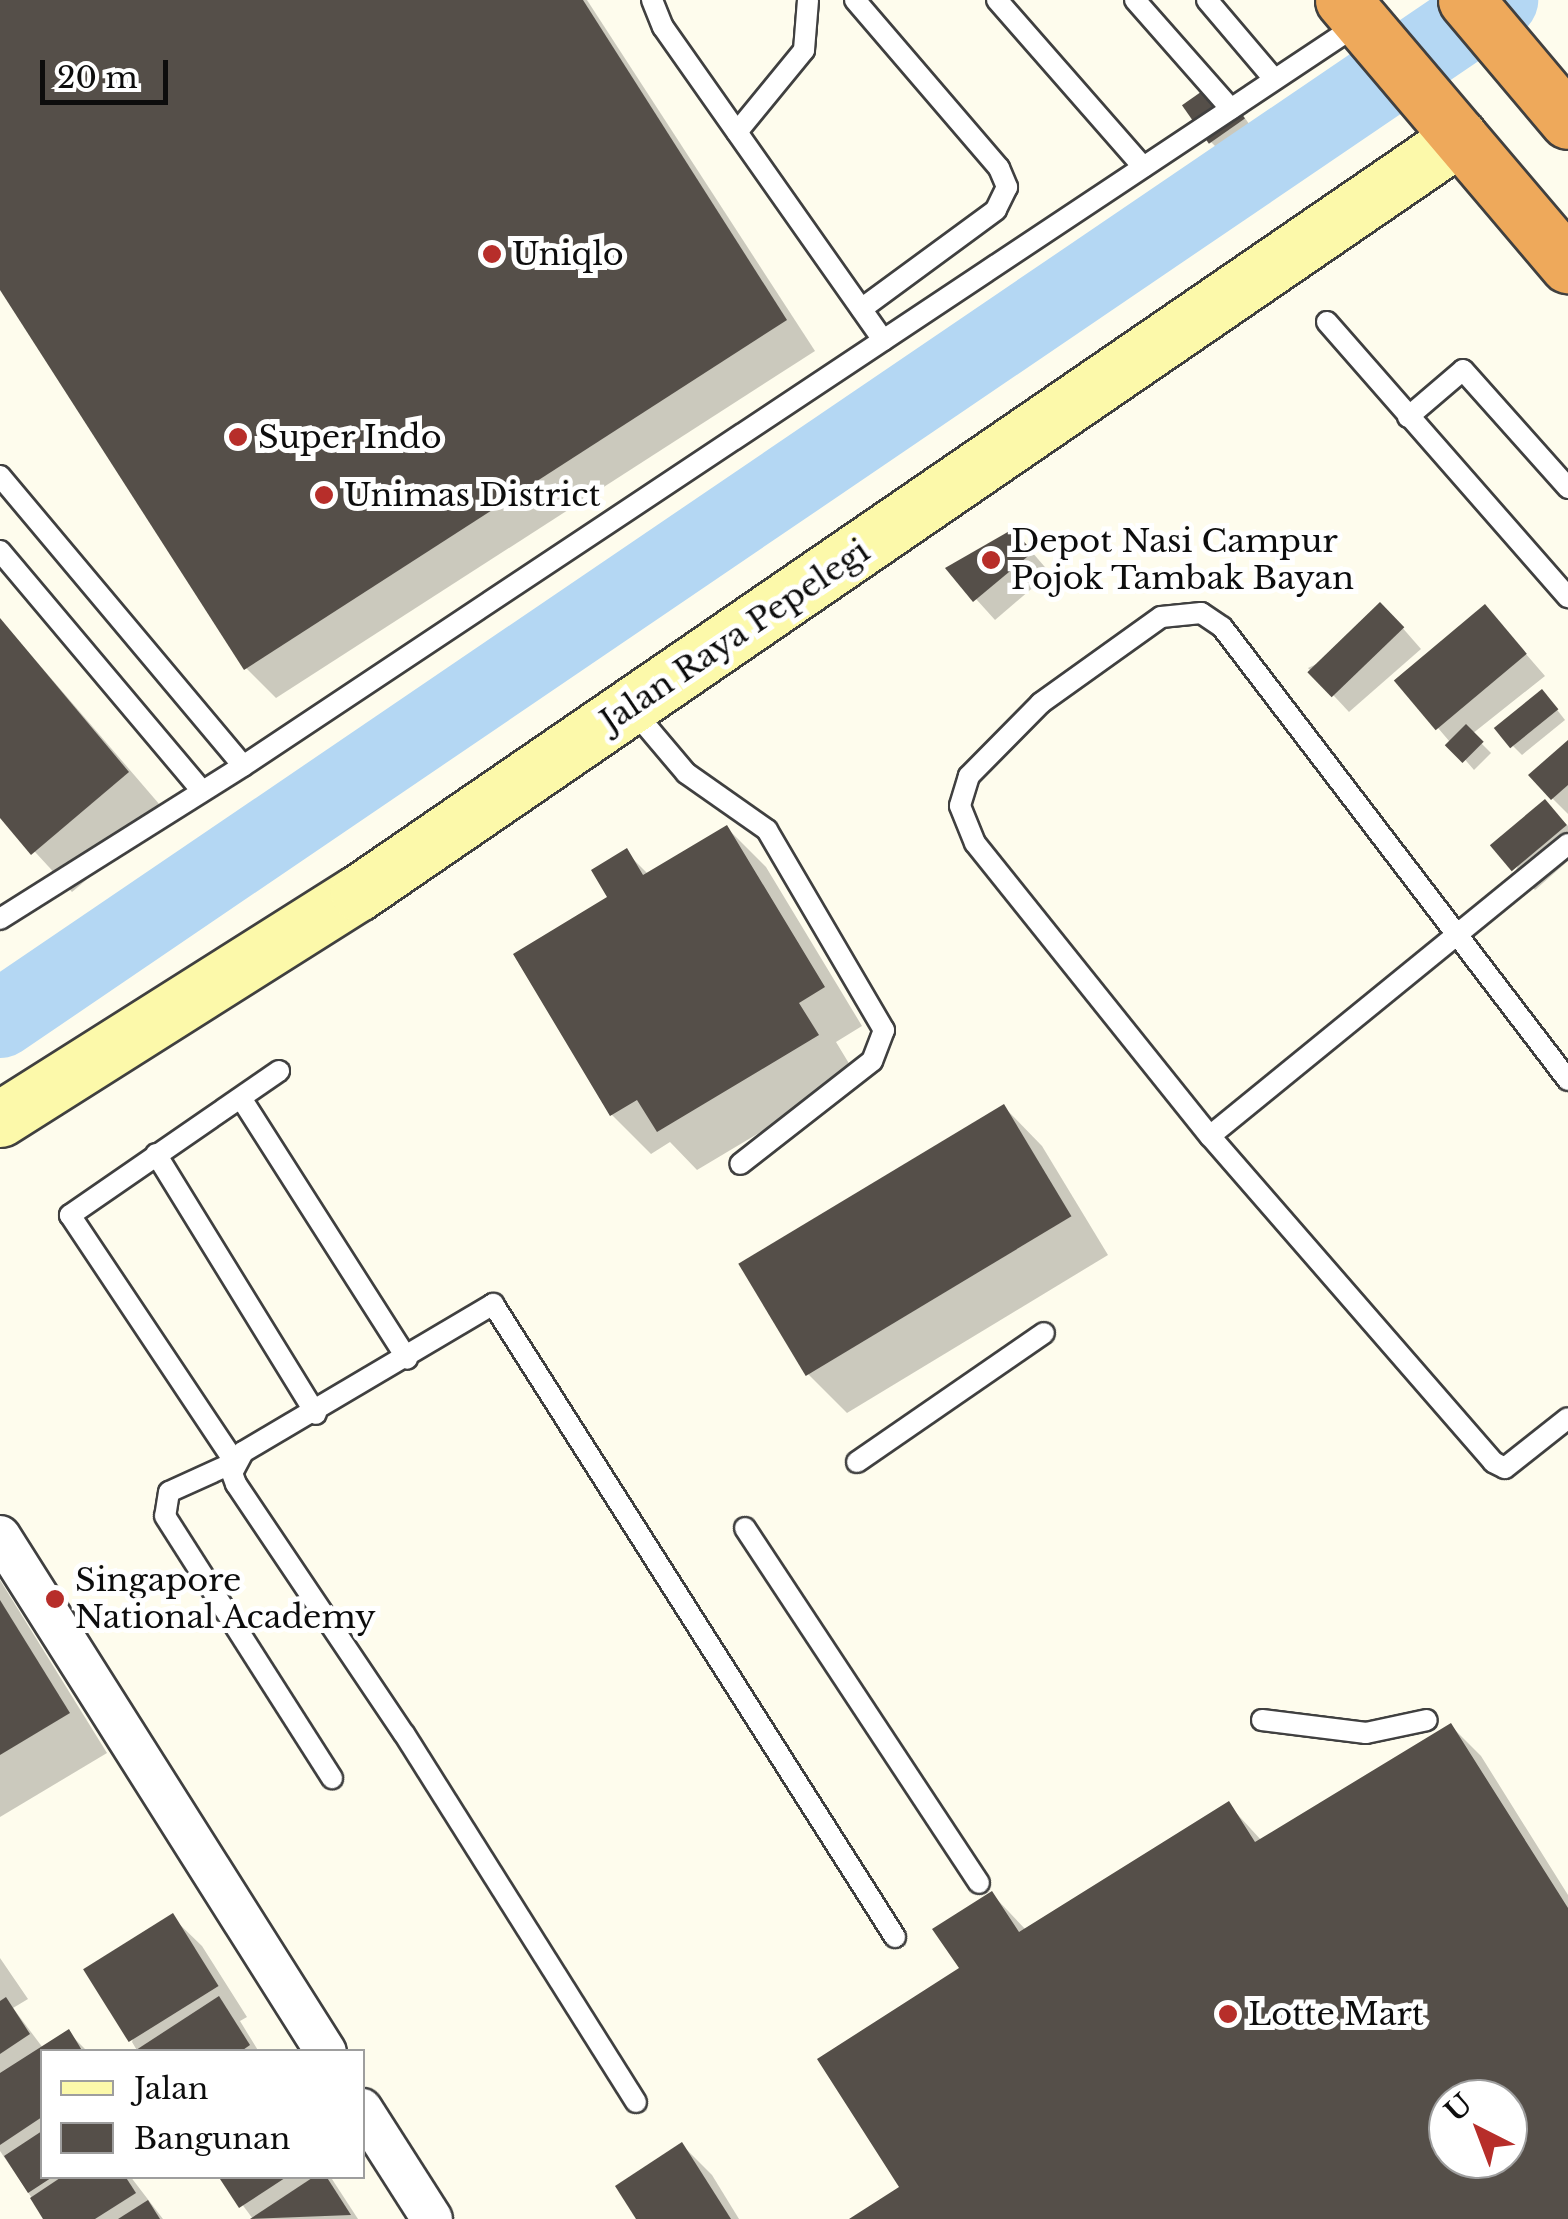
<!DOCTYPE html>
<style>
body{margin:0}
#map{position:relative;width:1568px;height:2219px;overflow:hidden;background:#fefced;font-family:"Libre Baskerville",serif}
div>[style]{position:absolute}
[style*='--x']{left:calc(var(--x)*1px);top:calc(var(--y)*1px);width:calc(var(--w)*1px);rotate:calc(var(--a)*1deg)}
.shadow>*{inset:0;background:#0003}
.river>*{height:78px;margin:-39px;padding:0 39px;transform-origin:39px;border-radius:39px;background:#b4d7f3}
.building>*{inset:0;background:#554f49;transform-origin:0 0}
.roads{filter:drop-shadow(2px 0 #404040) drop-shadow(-2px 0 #404040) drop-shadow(0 2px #404040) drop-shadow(0 -2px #404040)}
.lane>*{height:20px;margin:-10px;padding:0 10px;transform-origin:10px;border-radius:10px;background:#fff}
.street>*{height:40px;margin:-20px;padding:0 20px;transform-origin:20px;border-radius:20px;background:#fff}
.secondary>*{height:55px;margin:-27.5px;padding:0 27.5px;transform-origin:27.5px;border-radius:27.5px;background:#fcf9aa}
.highway>*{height:55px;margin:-27.5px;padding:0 27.5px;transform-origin:27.5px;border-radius:27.5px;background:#eea95b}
.dots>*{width:28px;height:28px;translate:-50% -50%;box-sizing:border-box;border:5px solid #fff;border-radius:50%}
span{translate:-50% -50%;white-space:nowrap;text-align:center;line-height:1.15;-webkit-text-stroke:10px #fff;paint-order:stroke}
.poi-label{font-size:32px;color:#0d0d0d}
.left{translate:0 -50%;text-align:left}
.street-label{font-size:32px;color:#0d0d0d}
.legend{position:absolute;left:40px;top:2049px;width:325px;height:130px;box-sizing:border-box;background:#fff;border:2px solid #9e9e9e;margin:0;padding:12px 18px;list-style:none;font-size:30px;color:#0d0d0d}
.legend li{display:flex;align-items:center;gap:20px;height:50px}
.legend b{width:50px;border:2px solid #9e9e9e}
.north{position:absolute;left:1428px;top:2079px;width:100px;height:100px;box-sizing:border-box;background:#fff;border:2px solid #9e9e9e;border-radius:50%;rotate:318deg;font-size:28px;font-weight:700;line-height:40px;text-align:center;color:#0d0d0d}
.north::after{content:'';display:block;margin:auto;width:35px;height:45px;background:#b72e2a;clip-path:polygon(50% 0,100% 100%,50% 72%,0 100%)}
.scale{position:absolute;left:40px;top:60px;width:128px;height:45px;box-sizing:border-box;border:5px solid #0d0d0d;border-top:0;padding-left:12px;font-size:30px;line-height:35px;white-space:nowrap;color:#0d0d0d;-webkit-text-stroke:8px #fff;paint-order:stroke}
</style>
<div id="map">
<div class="shadow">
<div style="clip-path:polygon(0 0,587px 0,815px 351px,276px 698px,246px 668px,0 286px)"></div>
<div style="clip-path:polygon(1227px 93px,1252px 128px,1220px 151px,1211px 142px)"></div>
<div style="clip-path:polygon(1032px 552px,1050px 573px,995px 620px,949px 569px)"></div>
<div style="clip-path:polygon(1485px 607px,1545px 676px,1472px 734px,1491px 753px,1474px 770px,1396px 679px)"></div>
<div style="clip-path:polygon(0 619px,166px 812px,72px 892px,0 814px)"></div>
<div style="clip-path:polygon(1400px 625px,1421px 649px,1349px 712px,1308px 668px)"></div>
<div style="clip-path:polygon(1551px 702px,1565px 720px,1522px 755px,1513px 746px)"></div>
<div style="clip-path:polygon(1568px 744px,1568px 814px,1552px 798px)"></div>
<div style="clip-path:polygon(1545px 802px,1568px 826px,1568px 861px,1535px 890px,1516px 870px)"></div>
<div style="clip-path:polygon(727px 828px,766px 867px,862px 1026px,836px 1042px,856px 1075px,697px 1170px,670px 1142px,651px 1154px,612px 1115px,517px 955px,611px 898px,626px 852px,649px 875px)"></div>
<div style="clip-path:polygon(1004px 1107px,1042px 1146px,1108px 1255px,847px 1413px,808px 1374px,742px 1265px)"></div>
<div style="clip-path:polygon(0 1580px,107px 1753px,0 1817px)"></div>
<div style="clip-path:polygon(evenodd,1451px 1726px,1481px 1756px,1568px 1895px,1568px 2219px,854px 2219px,903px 2188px,963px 1969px,992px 1894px,1026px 1930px,1228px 1804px,1262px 1841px,1451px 1726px,1448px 2099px,1508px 2099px,1508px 2159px,1448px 2159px,1448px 2099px)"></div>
<div style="clip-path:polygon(172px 1917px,202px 1946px,247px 2017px,240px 2021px,259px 2052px,138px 2052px,132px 2042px)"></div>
<div style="clip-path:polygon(0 1958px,28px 1999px,13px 2008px,43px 2048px,68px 2032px,88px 2052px,42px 2052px,42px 2176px,130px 2176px,163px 2219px,46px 2219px,0 2151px)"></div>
<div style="clip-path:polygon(682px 2145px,712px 2175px,739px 2219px,639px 2219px)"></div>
<div style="clip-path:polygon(221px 2176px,330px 2176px,358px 2219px,253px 2219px)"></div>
</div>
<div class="river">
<div style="--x:0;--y:1019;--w:1813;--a:-34.21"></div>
</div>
<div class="building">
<div style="clip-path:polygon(0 0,583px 0,787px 320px,244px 670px,0 290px)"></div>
<div style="left:1218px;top:80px;width:47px;height:44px;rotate:55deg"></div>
<div style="clip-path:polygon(1013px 529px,1033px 552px,973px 602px,945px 568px)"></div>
<div style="left:1380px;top:602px;width:35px;height:101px;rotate:46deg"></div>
<div style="left:1485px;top:604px;width:65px;height:119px;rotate:50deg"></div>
<div style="clip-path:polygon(0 618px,129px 772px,31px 855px,0 818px)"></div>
<div style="left:1542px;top:689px;width:26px;height:62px;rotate:51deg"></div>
<div style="left:1466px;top:724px;width:25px;height:30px;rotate:45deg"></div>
<div style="clip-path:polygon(1568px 740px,1568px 785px,1551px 800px,1528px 775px)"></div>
<div style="left:1545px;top:799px;width:34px;height:72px;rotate:50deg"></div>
<div style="clip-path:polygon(727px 825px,825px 987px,799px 1003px,819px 1035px,657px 1132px,637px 1100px,610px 1116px,513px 954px,607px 897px,591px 870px,627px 848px,643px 875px)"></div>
<div style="left:1004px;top:1104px;width:131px;height:310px;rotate:59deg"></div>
<div style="clip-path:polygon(0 1600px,70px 1713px,0 1755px)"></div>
<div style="clip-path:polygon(evenodd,1451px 1723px,1568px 1908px,1568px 2219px,849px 2219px,899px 2187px,817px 2059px,959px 1968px,932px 1929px,992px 1891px,1019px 1932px,1229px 1801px,1255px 1842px,1451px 1723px,1448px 2099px,1508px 2099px,1508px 2159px,1448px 2159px,1448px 2099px)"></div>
<div style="left:173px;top:1913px;width:86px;height:106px;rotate:58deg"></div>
<div style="clip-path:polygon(219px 1996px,250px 2045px,240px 2052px,133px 2052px)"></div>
<div style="clip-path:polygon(6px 1997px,30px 2034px,0 2054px,0 2001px)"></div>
<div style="clip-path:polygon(69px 2029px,83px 2052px,42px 2052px,42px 2117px,0 2145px,0 2073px)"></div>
<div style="clip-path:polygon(42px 2131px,42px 2176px,54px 2176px,28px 2193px,4px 2156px)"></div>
<div style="clip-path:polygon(682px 2142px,731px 2219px,636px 2219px,615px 2186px)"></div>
<div style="clip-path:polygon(63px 2176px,125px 2176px,136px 2193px,95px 2219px,43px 2219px,30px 2198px)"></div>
<div style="clip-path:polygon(218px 2176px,288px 2176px,239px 2208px)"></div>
<div style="clip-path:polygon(315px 2176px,326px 2176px,351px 2215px,250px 2219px)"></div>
<div style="clip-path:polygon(148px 2200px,160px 2219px,118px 2219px)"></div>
</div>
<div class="roads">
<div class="lane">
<div style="--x:652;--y:0;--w:29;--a:68"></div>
<div style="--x:663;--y:27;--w:383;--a:54.9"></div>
<div style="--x:855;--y:0;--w:221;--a:49.4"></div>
<div style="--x:999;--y:168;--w:21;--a:67"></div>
<div style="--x:1007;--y:187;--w:25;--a:116"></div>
<div style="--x:996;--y:210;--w:167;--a:143.7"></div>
<div style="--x:997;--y:0;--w:222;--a:48.8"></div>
<div style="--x:1135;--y:0;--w:145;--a:48.6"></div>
<div style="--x:1207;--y:0;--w:104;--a:49.7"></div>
<div style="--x:737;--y:132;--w:106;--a:-50.7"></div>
<div style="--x:804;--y:50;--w:50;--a:-85.4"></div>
<div style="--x:1327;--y:322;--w:366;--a:48.8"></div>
<div style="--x:1408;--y:417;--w:72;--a:-40.5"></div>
<div style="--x:1463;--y:370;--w:158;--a:48.3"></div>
<div style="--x:0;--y:476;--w:378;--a:50"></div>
<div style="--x:243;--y:766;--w:1342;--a:-33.63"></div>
<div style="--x:0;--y:551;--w:314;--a:49.9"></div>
<div style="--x:632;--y:709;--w:84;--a:49.8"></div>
<div style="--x:686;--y:773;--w:99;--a:35.1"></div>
<div style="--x:767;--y:830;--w:232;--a:59.7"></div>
<div style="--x:884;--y:1030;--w:33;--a:111"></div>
<div style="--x:872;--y:1061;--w:167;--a:142"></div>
<div style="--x:0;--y:919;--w:287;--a:-32.2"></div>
<div style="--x:279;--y:1071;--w:254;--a:145.4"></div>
<div style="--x:70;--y:1215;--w:297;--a:56.3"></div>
<div style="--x:235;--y:1462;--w:72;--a:155.6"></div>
<div style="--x:169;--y:1492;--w:24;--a:99"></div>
<div style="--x:165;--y:1516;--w:311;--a:57.5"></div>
<div style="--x:1568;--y:1080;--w:570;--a:-127.37"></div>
<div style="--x:1222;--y:627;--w:25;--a:-146"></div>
<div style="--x:1201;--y:613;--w:40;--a:174.3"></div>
<div style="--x:1161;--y:617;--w:148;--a:144.4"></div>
<div style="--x:1041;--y:703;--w:103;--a:134.6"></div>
<div style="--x:969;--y:776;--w:31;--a:107"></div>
<div style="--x:960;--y:806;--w:40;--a:68"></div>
<div style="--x:975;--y:843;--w:376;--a:51.3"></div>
<div style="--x:1210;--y:1136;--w:432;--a:49"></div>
<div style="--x:1493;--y:1462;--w:13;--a:27"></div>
<div style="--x:1505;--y:1468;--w:80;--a:-38.4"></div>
<div style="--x:241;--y:1098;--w:309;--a:57.5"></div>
<div style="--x:1210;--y:1136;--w:462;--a:-39.2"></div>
<div style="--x:156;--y:1154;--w:305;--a:58.4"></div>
<div style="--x:857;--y:1462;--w:227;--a:-34.6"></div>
<div style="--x:745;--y:1528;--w:425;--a:56.6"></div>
<div style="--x:1262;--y:1720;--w:105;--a:7.1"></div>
<div style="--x:1366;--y:1733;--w:62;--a:-12"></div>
<div style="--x:636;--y:2102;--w:435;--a:-122.2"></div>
<div style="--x:404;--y:1734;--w:301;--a:-123.9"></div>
<div style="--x:236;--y:1484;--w:12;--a:-110"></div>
<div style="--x:232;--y:1473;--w:24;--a:-62"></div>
<div style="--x:243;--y:1452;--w:291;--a:-30.6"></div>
<div style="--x:493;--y:1304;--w:750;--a:57.58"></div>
</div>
<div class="street">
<div style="--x:0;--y:1536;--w:610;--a:57.72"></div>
<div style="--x:362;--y:2109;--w:130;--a:57.5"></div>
</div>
<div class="secondary">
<div style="--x:0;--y:1119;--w:423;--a:-32.3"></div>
<div style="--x:358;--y:893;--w:1336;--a:-34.45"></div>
</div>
<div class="highway">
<div style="--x:1343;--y:0;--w:348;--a:49.7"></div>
<div style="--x:1466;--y:0;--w:158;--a:49.9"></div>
</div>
</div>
<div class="dots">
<div style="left:492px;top:254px;background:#b72e2a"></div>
<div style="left:238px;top:437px;background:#b72e2a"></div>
<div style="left:324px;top:495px;background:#b72e2a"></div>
<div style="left:991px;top:560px;background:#b72e2a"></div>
<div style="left:55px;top:1599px;background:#b72e2a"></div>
<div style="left:1228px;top:2014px;background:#b72e2a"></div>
</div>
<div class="poi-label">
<span class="left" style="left:512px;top:254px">Uniqlo</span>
<span class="left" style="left:258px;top:437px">Super Indo</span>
<span class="left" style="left:344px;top:495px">Unimas District</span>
<span class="left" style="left:1011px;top:560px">Depot Nasi Campur<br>Pojok Tambak Bayan</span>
<span class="left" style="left:75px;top:1599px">Singapore<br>National Academy</span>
<span class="left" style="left:1248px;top:2014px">Lotte Mart</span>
</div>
<div class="street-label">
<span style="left:735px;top:636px;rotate:-34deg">Jalan Raya Pepelegi</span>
</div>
<ul class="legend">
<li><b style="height:12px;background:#fcf9aa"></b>Jalan</li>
<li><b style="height:28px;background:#554f49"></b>Bangunan</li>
</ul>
<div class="north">U</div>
<div class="scale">20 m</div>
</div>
